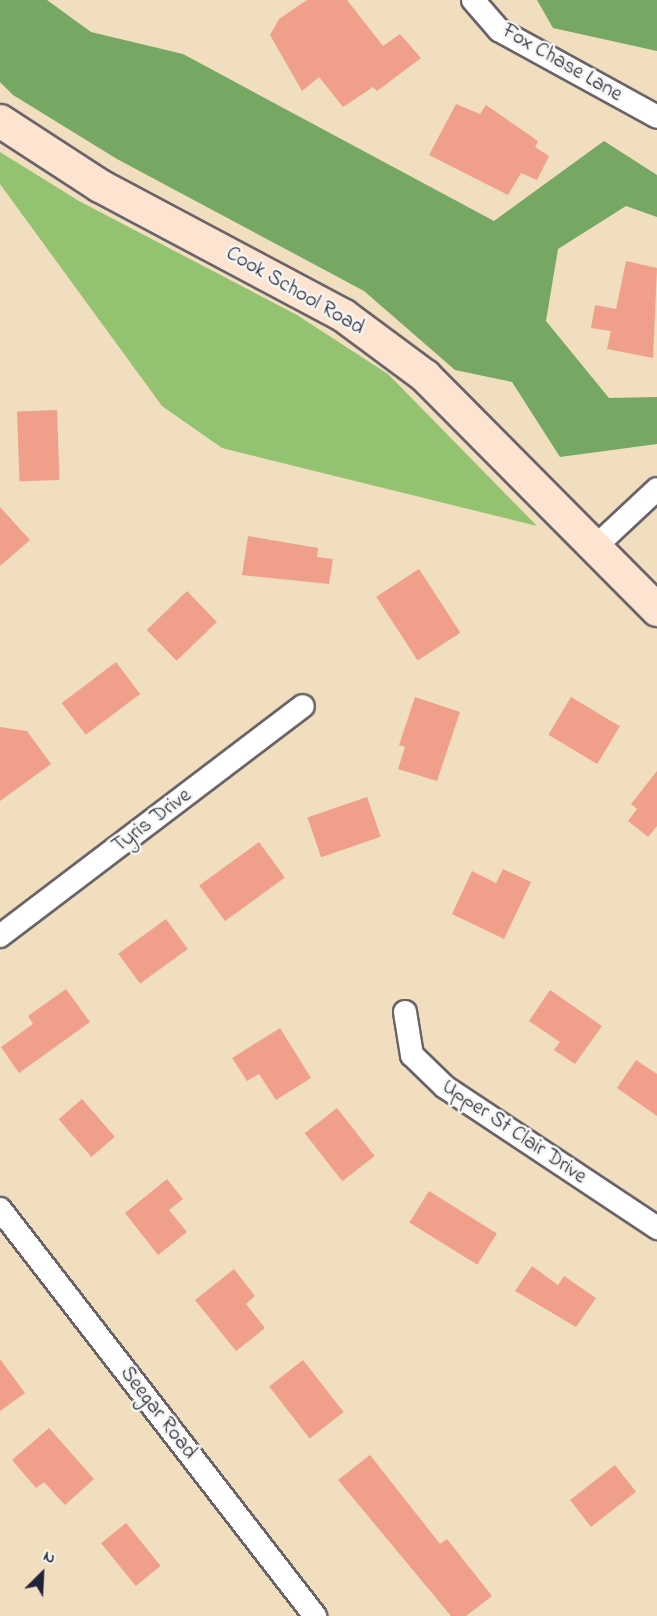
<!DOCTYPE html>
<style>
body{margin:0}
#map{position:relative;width:657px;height:1616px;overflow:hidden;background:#f0debf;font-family:"Indie Flower",sans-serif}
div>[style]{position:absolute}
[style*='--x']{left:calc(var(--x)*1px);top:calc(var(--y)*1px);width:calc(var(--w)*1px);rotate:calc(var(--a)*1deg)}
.green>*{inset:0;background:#93c271}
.forest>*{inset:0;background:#76a863}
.building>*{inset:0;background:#f0a08a;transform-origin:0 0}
.roads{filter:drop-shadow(2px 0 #6a6469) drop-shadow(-2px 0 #6a6469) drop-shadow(0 2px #6a6469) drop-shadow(0 -2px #6a6469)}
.street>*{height:22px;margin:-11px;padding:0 11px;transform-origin:11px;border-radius:11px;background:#fff}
.secondary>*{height:32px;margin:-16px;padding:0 16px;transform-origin:16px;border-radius:16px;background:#fde4d1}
span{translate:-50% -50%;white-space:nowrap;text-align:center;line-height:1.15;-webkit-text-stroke:5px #f6f6f2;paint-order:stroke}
.street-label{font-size:21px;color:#22223b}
.north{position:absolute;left:12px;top:1544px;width:60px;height:60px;-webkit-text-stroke:4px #f6f6f2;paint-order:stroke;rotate:24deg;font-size:16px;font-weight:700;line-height:24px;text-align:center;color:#22223b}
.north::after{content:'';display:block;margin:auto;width:21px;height:27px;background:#22223b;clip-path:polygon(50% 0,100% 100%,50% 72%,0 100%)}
</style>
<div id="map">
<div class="green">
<div style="clip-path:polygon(0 152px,79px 201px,297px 315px,388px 374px,537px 526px,222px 448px,162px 406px,0 184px)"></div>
</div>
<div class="forest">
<div style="clip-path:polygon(0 0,47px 0,91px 32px,183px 54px,494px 221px,604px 141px,657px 175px,657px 217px,626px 206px,558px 249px,546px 321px,609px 398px,657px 397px,657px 444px,560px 457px,512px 382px,455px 370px,364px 291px,117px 159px,13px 95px,0 82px)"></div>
<div style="clip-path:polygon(537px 0,657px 0,657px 51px,553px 28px)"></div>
</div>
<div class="building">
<div style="clip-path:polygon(307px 0,347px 0,383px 46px,400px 34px,421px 58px,377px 91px,373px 87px,343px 107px,319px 77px,302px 91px,270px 35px,279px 19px)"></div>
<div style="clip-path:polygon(456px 104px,480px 114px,486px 105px,538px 141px,535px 147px,549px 156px,537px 180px,521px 173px,508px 195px,429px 155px)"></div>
<div style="clip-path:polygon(626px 261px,657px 268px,653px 358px,607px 349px,611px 331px,591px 328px,595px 305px,616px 309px)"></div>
<div style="left:57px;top:410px;width:70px;height:40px;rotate:88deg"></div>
<div style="clip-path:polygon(0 507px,30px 540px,0 566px)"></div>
<div style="clip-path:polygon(248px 536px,318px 548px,317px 557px,333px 559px,329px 584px,242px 575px)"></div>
<div style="left:419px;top:569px;width:76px;height:51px;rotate:57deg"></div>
<div style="left:187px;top:591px;width:43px;height:56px;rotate:46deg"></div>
<div style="left:116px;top:662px;width:40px;height:68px;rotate:53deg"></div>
<div style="clip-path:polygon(415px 697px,460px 712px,437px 781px,398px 769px,405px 747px,399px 745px)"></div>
<div style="left:571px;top:697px;width:57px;height:44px;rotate:31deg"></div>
<div style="clip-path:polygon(0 727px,27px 731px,51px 764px,0 801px)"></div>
<div style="clip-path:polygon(657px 771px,657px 826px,648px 837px,628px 821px,637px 809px,631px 804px)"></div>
<div style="left:367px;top:797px;width:42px;height:63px;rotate:71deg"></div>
<div style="left:259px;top:842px;width:44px;height:74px;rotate:54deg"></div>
<div style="clip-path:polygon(503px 869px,531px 882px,504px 939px,452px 914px,472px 871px,496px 883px)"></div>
<div style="left:166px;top:919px;width:37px;height:59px;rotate:54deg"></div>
<div style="clip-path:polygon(66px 989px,90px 1022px,19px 1073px,1px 1047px,33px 1024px,28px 1016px)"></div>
<div style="clip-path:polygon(550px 990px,602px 1026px,575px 1064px,554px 1050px,560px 1042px,529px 1021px)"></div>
<div style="clip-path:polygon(280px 1028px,311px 1078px,276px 1100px,259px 1074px,247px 1081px,232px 1058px)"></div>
<div style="clip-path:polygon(636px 1060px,657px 1074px,657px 1116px,617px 1088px)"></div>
<div style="left:82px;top:1099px;width:50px;height:31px;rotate:49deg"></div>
<div style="left:337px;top:1108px;width:61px;height:41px;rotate:52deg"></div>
<div style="clip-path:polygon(167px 1179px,183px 1199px,169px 1210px,187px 1232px,158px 1255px,125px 1213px)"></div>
<div style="left:429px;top:1191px;width:80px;height:37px;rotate:32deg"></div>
<div style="clip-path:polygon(532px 1266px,558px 1285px,564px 1276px,596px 1298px,576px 1327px,515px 1291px)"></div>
<div style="clip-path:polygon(234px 1269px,255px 1296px,246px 1304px,265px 1328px,236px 1351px,195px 1300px)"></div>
<div style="clip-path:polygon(0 1359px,25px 1393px,0 1411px)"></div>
<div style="left:303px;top:1360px;width:66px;height:43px;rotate:52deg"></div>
<div style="clip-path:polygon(49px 1428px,94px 1479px,65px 1505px,44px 1482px,36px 1488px,12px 1460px)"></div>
<div style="clip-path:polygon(370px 1455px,440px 1544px,447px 1539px,492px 1596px,466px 1616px,451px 1616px,338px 1480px)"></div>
<div style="left:615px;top:1465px;width:34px;height:57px;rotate:52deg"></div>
<div style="left:126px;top:1523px;width:55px;height:32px;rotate:51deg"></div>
</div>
<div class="roads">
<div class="street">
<div style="--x:473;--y:0;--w:40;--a:49"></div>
<div style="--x:499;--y:30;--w:180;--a:28.8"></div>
<div style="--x:594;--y:548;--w:86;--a:-43.1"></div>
<div style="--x:0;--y:936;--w:380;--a:-37.2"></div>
<div style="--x:405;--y:1012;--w:44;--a:80.8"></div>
<div style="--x:412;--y:1055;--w:46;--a:44.1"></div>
<div style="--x:445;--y:1087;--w:255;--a:33.6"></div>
<div style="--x:0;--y:1209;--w:515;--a:52.26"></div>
</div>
<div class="secondary">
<div style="--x:0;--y:121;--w:119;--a:33"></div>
<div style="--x:100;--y:186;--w:276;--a:28"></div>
<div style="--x:344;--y:316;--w:101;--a:36.5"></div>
<div style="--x:425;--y:376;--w:330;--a:45.2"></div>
</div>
</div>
<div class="street-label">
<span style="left:562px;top:63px;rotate:30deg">Fox Chase Lane</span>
<span style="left:295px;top:291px;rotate:30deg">Cook School Road</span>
<span style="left:152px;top:821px;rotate:-37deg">Tyris Drive</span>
<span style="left:514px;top:1132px;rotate:34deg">Upper St Clair Drive</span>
<span style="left:158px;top:1413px;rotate:52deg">Seegar Road</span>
</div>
<div class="north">N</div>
</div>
